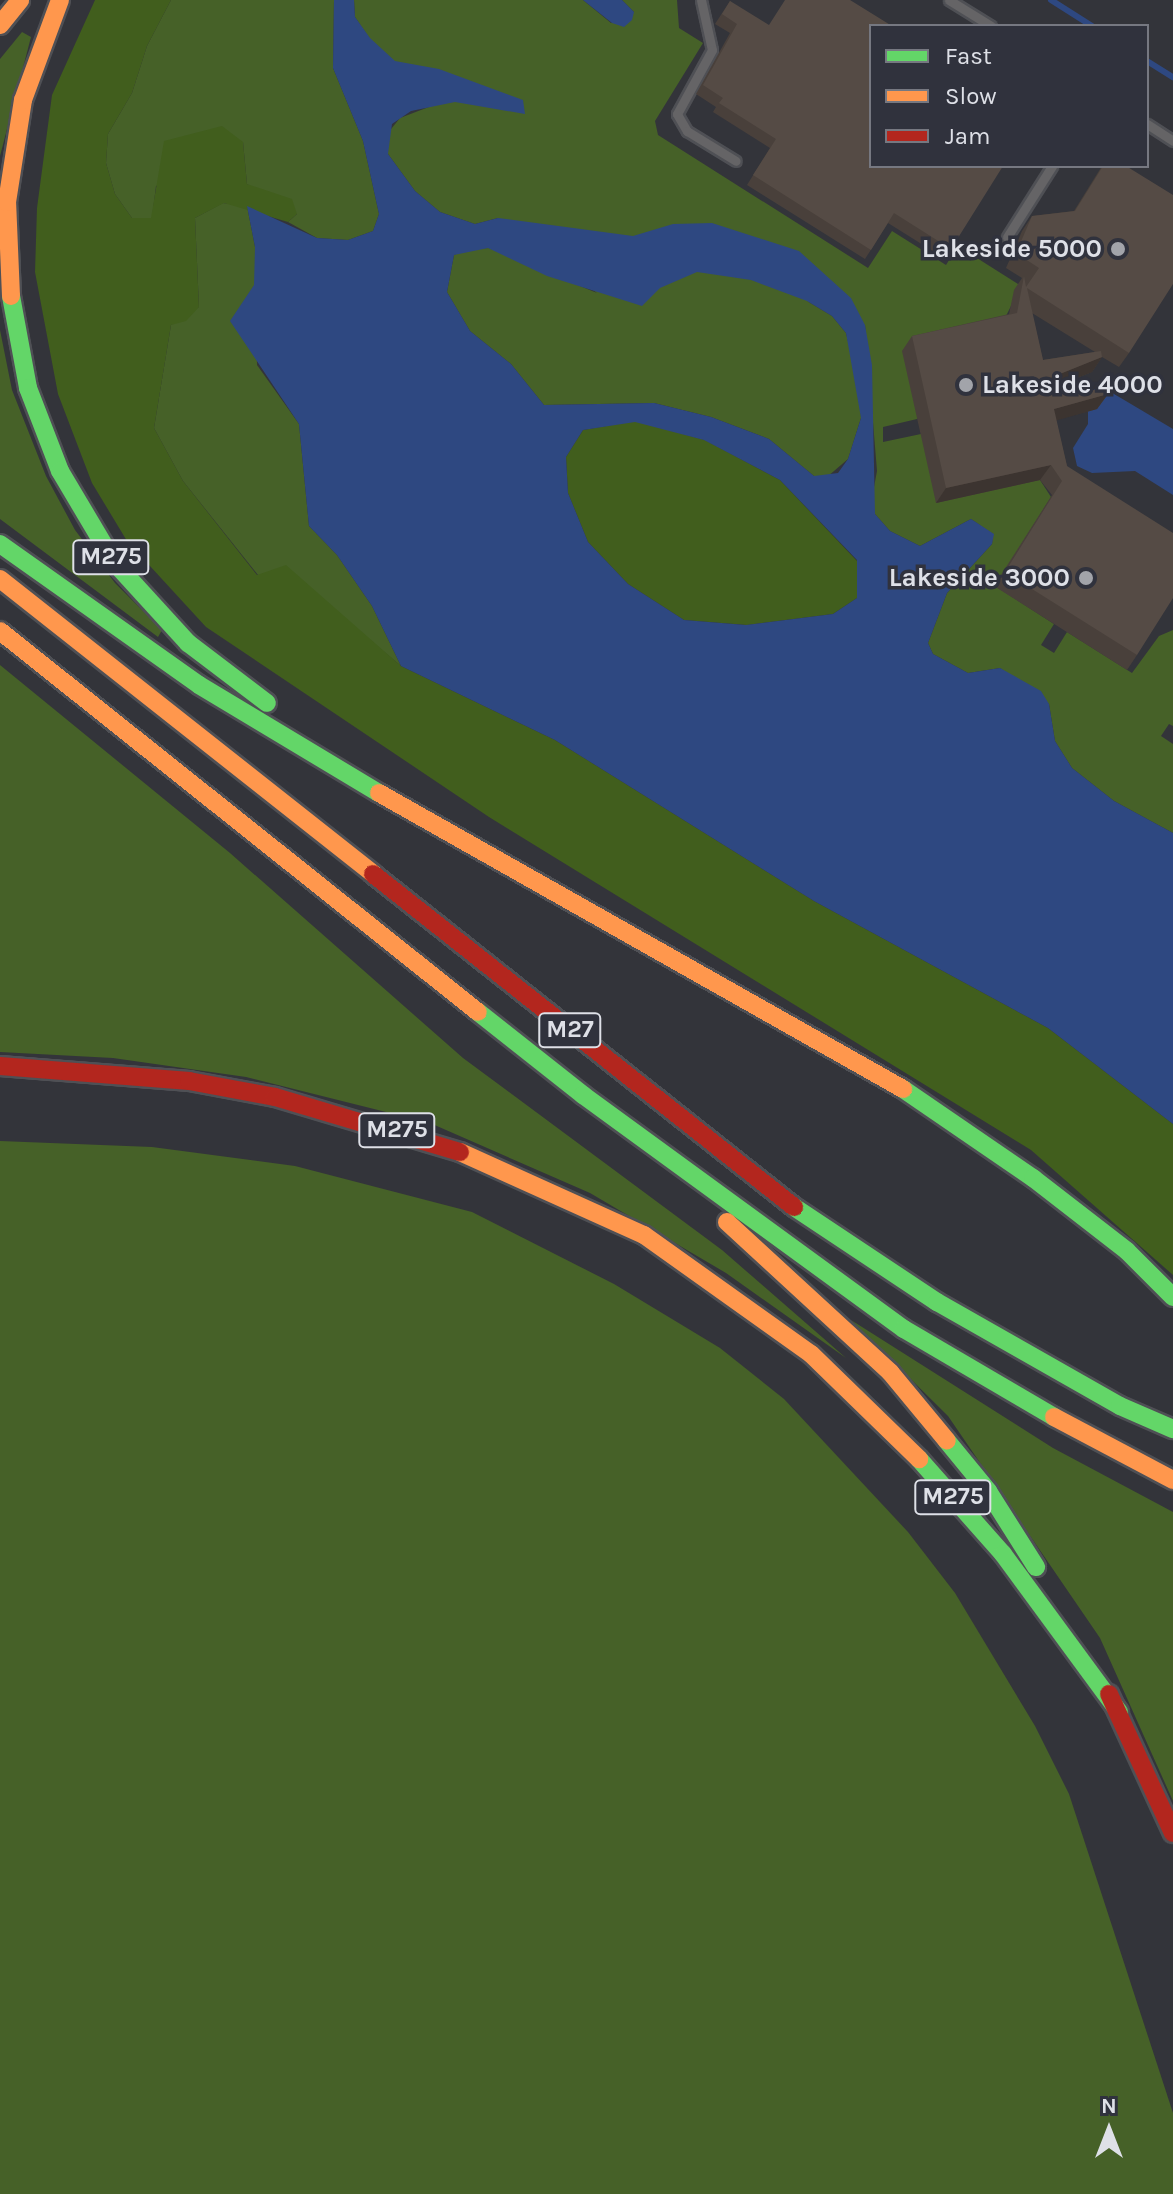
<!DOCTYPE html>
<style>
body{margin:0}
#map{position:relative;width:1173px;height:2194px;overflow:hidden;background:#33343a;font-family:Karla,sans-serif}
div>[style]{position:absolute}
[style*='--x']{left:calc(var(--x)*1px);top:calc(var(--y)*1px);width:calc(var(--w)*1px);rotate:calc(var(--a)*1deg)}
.green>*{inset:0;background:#466128}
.forest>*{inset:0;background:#415e1d}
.water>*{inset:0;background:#2e4881}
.stream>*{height:6px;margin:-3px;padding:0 3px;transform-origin:3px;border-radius:3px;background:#2e4881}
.roads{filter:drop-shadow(2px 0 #4f5055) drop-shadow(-2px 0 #4f5055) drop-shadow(0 2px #4f5055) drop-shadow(0 -2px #4f5055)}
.lane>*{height:9px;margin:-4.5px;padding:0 4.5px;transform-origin:4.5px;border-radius:4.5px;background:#656466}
.fast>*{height:18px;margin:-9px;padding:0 9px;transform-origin:9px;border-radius:9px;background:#63d668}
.slow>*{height:18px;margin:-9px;padding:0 9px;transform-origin:9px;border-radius:9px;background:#ff974d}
.jam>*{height:18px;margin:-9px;padding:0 9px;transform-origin:9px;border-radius:9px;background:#b3261e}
.wall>*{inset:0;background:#49403b}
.shaded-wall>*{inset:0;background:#3c3430}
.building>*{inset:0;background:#554b45}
.dots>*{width:22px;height:22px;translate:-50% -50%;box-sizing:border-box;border:4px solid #30323d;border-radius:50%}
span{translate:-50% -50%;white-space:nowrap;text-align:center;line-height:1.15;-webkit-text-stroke:7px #30323d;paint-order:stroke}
.shield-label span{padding:2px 6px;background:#30323d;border:2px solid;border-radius:6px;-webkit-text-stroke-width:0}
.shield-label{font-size:24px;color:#dee0e7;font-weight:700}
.poi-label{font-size:26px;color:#dee0e7;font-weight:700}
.right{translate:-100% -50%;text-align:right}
.left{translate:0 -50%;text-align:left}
.legend{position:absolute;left:869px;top:24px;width:280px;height:144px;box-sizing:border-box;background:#30323d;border:2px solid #767881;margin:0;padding:10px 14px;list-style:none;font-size:24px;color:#dee0e7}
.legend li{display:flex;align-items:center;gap:16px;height:40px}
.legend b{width:40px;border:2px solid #767881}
.north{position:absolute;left:1069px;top:2090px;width:80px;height:80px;-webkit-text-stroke:6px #30323d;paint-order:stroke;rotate:0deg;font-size:22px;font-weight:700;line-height:32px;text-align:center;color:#dee0e7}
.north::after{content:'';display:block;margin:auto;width:28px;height:36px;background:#dee0e7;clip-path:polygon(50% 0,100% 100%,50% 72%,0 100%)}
</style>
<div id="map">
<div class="green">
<div style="clip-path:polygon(171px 0,334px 0,333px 68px,363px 141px,379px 214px,373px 231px,348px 240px,317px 238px,288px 222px,297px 214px,247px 184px,243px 142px,156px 186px,152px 218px,132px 218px,115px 194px,106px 163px,108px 134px,132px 93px,147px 46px)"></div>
<div style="clip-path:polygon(354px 0,583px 0,611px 23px,634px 12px,622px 0,677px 0,679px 28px,703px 43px,655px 121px,658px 135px,868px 268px,892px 231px,946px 265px,958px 246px,1021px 286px,1004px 320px,917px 419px,883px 427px,883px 442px,921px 434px,1040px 480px,1051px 497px,995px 586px,1054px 624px,1041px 645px,1054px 653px,1067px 632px,1132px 673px,1159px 636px,1173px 630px,1173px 726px,1169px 724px,1161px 736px,1173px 744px,1173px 833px,1114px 801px,1072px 768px,1055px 741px,1049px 704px,1000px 668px,968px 673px,933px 654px,928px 643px,947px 593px,992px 544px,993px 534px,971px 519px,920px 546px,890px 531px,875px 514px,871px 503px,877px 471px,865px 325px,807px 301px,832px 316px,846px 333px,860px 391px,861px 418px,848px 459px,827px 477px,814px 476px,769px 439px,711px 417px,654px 403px,544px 405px,511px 364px,470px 331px,447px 292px,454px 255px,468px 249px,489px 248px,597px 293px,498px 218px,475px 224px,440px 212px,415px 191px,388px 154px,387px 134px,400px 118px,434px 105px,370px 39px,355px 17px)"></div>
<div style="clip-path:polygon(22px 32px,31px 37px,0 156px,0 59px)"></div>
<div style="clip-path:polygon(223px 203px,247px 206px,255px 247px,257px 365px,299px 424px,309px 526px,337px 555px,372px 606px,401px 666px,344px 618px,258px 575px,183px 481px,154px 428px,171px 325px,199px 307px,195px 218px)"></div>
<div style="clip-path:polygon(0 330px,12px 390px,46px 476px,75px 530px,115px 583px,162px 630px,158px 637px,0 519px)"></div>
<div style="clip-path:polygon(0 665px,230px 853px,463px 1058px,722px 1250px,846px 1358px,726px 1273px,590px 1193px,430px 1123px,246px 1077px,113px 1058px,0 1052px)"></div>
<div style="clip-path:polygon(0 1141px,152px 1147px,295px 1166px,472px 1212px,614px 1284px,720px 1348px,784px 1399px,908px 1532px,955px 1593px,1035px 1726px,1069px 1794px,1173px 2113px,1173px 2194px,0 2194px)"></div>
<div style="clip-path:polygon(851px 1320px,1053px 1448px,1173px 1512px,1173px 1801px,1100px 1638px,948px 1416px)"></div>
</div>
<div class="forest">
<div style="clip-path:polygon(95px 0,171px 0,147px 46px,132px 93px,108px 134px,106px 163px,115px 194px,132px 218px,151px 218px,164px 141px,222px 126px,243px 142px,247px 184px,292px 199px,297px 214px,288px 222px,224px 203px,195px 218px,199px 307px,186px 321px,171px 325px,154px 428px,183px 481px,257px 575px,286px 565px,401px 666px,555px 740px,814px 901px,1048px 1028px,1173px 1124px,1173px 1275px,1031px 1150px,489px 817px,206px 627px,127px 541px,92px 483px,58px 394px,35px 272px,37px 208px,52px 95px)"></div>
<div style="clip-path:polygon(635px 421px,705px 440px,780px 480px,857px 561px,857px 598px,833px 614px,747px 625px,684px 620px,628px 584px,588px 542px,568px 493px,566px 457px,583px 430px)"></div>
</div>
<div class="water">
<div style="clip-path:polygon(evenodd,334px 0,354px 0,355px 17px,370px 38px,395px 61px,439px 69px,523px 100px,525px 114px,455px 102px,411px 111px,392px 124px,388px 154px,415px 191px,440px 212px,475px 224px,498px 218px,633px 236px,673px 224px,712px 223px,799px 251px,851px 298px,865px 325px,872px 365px,875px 514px,890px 531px,920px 546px,971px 519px,994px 534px,992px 544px,947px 593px,928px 643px,933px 654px,968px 673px,1000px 668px,1041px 691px,1049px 704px,1055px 741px,1072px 768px,1114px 801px,1173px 833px,1173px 1124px,1048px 1028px,814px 901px,555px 740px,401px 666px,372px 606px,337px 555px,309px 526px,299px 424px,230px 321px,254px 285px,255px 247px,247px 206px,317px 238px,348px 240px,373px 231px,379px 214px,363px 141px,333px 68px,334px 0,488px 248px,547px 276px,642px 306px,660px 288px,697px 272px,751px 280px,807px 301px,832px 316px,846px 333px,861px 418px,848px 459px,838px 473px,814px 476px,769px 439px,711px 417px,654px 403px,544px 405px,511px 364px,470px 331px,447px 292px,454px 255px,488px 248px,334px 0,635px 422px,704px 440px,780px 480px,857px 560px,857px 598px,833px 614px,746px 625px,684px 620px,628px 584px,588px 542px,568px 493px,566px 457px,583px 430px,635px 422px)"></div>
<div style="clip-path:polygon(583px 0,622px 0,634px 12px,632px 20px,624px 27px,612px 23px)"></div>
<div style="clip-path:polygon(1099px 385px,1173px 429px,1173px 495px,1135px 471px,1092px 473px,1077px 466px,1073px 448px,1088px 424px,1088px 396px)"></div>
</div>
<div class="stream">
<div style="--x:1051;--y:0;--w:49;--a:32.4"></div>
<div style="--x:1147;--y:61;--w:31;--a:32"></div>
</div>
<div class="roads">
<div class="lane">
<div style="--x:701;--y:0;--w:51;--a:77.6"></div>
<div style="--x:712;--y:50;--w:73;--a:118.7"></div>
<div style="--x:677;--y:114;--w:20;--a:60"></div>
<div style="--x:687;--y:131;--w:57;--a:31.5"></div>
<div style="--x:949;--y:0;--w:49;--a:31.8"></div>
<div style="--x:1147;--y:124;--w:31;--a:33"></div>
<div style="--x:1007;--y:237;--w:84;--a:-57.6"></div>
</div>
<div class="fast">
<div style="--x:11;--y:296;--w:94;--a:79.5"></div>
<div style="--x:28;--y:388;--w:89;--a:68.9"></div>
<div style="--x:60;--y:471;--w:106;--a:59.3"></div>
<div style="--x:114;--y:562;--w:110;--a:47.6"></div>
<div style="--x:188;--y:643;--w:99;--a:37.2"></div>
<div style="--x:0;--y:544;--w:244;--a:35.3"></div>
<div style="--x:199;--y:685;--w:210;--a:31"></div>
<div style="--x:478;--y:1012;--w:134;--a:38.3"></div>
<div style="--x:583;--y:1095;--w:397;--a:36.1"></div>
<div style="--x:904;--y:1329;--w:174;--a:30.4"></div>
<div style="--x:903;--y:1089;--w:158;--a:34.4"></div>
<div style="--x:1033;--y:1178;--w:119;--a:37.8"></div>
<div style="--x:1127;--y:1251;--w:65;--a:45"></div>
<div style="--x:794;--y:1207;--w:172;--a:33.6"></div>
<div style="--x:937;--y:1302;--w:210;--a:29.6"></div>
<div style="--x:1120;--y:1406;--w:58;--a:23.5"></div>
<div style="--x:947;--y:1441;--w:65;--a:50.6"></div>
<div style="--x:988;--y:1491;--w:90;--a:57.7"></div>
<div style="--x:919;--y:1459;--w:127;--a:48.5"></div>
<div style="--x:1003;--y:1554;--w:196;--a:53.7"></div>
</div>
<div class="slow">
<div style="--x:0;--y:25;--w:32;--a:-51"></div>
<div style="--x:11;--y:296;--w:94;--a:-92.4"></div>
<div style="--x:7;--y:202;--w:103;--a:-81.1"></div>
<div style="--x:23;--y:100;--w:107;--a:-69.7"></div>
<div style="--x:0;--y:579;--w:476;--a:38.3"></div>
<div style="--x:0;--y:631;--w:611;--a:38.56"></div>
<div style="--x:379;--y:793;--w:602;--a:29.46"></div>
<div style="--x:460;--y:1152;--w:202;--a:24.3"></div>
<div style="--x:644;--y:1235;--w:205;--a:35.5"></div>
<div style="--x:811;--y:1354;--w:151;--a:44.2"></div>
<div style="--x:727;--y:1222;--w:222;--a:42.6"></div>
<div style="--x:890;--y:1372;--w:89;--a:50.4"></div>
<div style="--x:1054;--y:1417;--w:135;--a:27.9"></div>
</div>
<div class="jam">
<div style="--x:373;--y:874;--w:537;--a:38.34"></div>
<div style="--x:0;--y:1066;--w:190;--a:4.5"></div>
<div style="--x:189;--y:1081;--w:87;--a:10.5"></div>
<div style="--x:275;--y:1097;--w:193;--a:16.6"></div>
<div style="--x:1109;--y:1694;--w:153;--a:65.3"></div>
</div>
</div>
<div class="wall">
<div style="clip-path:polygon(730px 1px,951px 249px,944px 258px,888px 223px,865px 259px,747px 185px,770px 148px,713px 112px,716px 107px,696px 94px,730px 33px,715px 24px)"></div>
<div style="clip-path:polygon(evenodd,1102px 166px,1129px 353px,1119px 367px,1102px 357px,1092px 372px,1046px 390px,1108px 394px,1097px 409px,1056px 420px,1067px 466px,1137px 655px,1127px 670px,994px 586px,1052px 495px,1040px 480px,936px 503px,902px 351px,912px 336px,1009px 314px,1014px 290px,1022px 278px,1006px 268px,1022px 231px,1032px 216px,1074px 211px,1102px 166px,1032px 313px,1095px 352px,1043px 360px,1032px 313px)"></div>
</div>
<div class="shaded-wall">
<div style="clip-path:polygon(1102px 357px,1092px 372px,1009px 404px,1020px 390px)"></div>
<div style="clip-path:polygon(1108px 394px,1097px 409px,1044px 424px,1054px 409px)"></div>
<div style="clip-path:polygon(1051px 465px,1040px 480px,936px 503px,946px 488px)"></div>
</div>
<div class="building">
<div style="clip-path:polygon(785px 0,850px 0,892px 26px,871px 26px,871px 166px,1003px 166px,951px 249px,894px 213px,871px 250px,753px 175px,776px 139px,719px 103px,723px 98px,703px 85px,737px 24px,722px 14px,730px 1px,769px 25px)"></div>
<div style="clip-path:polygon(1103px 166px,1126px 166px,1173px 195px,1173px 284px,1129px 353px,1027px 288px,1043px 360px,1101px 351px,1102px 357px,1020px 390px,1107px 390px,1108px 394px,1054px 409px,1067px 466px,1173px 533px,1173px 598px,1137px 655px,1005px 572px,1062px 481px,1051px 465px,946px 488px,912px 336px,1017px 313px,1024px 276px,1026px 287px,1039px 268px,1016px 253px,1032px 216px,1075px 211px)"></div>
</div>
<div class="dots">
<div style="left:1118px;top:249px;background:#a2a4aa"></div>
<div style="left:966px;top:385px;background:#a2a4aa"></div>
<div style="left:1086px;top:578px;background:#a2a4aa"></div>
</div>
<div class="shield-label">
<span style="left:111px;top:557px">M275</span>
<span style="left:570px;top:1030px">M27</span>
<span style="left:397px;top:1130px">M275</span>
<span style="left:953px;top:1497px">M275</span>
</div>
<div class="poi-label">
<span class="right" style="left:1102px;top:249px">Lakeside 5000</span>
<span class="left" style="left:982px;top:385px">Lakeside 4000</span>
<span class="right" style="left:1070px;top:578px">Lakeside 3000</span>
</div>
<ul class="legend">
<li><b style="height:10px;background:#63d668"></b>Fast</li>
<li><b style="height:10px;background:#ff974d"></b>Slow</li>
<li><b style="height:10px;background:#b3261e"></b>Jam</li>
</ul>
<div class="north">N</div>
</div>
